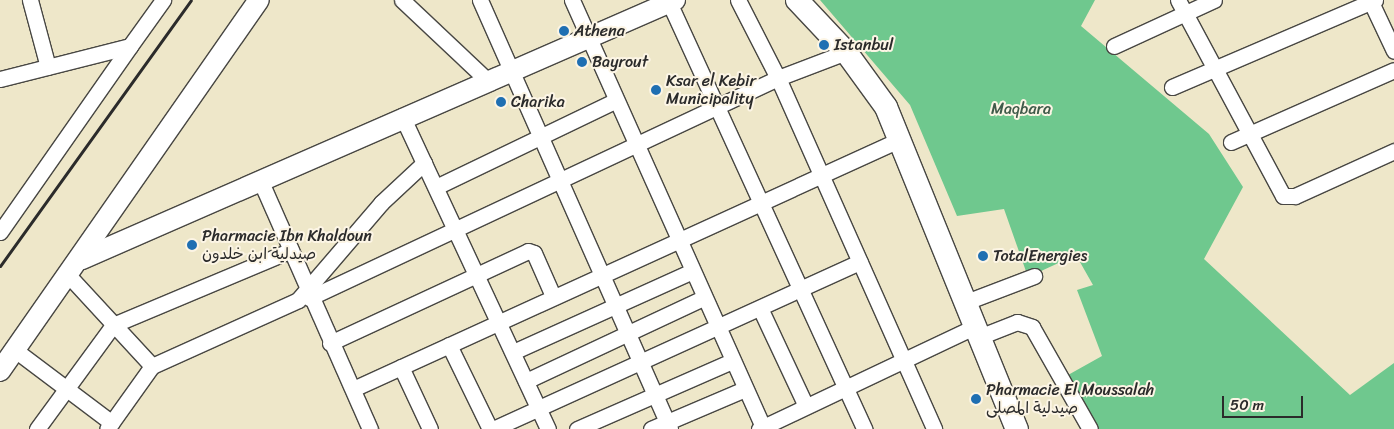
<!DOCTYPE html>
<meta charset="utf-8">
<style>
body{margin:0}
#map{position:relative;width:1394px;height:429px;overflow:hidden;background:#eee7c9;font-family:Sriracha,"Playpen Sans Arabic",sans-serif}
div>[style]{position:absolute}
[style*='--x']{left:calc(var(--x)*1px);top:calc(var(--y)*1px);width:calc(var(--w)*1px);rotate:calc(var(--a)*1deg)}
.green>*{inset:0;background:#6fc88e}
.roads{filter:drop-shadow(1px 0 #484743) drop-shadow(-1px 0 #484743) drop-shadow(0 1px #484743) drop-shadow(0 -1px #484743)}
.minor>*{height:15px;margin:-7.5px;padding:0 7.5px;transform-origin:7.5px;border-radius:7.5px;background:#fff}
.major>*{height:20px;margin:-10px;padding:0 10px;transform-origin:10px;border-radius:10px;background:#fff}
.highway>*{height:22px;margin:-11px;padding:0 11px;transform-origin:11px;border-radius:11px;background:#fff}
.rail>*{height:3px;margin:-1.5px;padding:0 1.5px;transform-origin:1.5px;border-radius:1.5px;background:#2b2b2b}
.dots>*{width:14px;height:14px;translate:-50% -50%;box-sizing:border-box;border:2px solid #fcf5e5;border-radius:50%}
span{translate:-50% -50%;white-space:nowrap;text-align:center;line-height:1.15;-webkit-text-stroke:4px #fcf5e5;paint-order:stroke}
.poi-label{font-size:16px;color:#2b2b2b}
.left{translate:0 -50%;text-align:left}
.park-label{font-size:16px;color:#3f5a49}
.scale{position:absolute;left:1222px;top:396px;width:81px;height:22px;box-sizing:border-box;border:2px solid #2b2b2b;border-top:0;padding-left:6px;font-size:15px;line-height:18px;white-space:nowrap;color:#2b2b2b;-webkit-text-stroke:4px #fcf5e5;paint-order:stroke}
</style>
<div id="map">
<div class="green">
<div style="clip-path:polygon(820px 0,1095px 0,1081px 26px,1209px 134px,1243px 187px,1204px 259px,1350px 395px,1394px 363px,1394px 429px,1098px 429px,1068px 375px,1102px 356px,1077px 290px,1093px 285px,1076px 255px,1028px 277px,1004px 209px,957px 216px,910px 105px)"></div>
</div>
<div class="roads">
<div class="minor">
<div style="--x:30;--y:0;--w:69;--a:75"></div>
<div style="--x:402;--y:0;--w:117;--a:43.3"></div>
<div style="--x:480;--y:0;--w:469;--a:66.1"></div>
<div style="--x:572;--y:0;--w:468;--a:65.9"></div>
<div style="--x:668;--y:0;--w:472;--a:65.4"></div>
<div style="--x:738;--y:0;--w:88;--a:62.9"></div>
<div style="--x:778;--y:78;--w:384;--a:66"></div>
<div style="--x:1178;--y:0;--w:222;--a:61.8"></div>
<div style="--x:1283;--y:196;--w:12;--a:0"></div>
<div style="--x:1295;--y:196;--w:109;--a:-24.4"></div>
<div style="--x:1370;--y:0;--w:56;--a:64.8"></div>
<div style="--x:1114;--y:46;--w:110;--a:-24.7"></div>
<div style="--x:0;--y:79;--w:134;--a:-14.2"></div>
<div style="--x:130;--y:46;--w:57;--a:-54.3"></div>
<div style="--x:1172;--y:87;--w:221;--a:-23.2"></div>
<div style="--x:402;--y:116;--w:345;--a:65"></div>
<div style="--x:1231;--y:142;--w:178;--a:-23.8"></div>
<div style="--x:261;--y:182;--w:270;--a:66.2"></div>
<div style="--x:438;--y:186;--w:196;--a:-25.7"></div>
<div style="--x:0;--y:232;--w:227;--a:-55"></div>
<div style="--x:69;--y:276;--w:122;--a:47.3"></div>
<div style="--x:152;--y:366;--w:77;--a:125.5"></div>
<div style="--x:309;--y:298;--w:518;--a:-25.13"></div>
<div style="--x:778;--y:78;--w:73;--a:-20.9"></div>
<div style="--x:966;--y:302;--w:73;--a:-20.9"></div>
<div style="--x:760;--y:308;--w:108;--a:64.9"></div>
<div style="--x:979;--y:337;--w:41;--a:-21.5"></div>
<div style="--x:1017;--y:322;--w:16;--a:18"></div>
<div style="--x:1032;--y:327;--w:117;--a:60.4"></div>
<div style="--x:330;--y:343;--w:218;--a:-24.9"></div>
<div style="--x:528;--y:251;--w:6;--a:18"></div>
<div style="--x:534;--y:253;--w:47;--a:66.2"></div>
<div style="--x:449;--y:345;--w:93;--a:64"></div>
<div style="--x:15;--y:350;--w:121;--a:37"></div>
<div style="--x:513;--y:352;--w:196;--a:-24.3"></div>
<div style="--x:152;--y:366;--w:160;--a:-24.3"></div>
<div style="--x:298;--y:300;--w:128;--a:-49.4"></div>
<div style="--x:381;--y:203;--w:59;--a:-42.9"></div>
<div style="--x:401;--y:367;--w:68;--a:64.9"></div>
<div style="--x:526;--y:381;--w:195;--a:-25.1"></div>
<div style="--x:353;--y:389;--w:602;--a:-24.52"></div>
<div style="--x:37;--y:429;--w:129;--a:-53.8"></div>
<div style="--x:113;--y:325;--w:193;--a:-22.8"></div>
<div style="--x:493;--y:429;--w:403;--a:-24.5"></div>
<div style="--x:577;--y:429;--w:169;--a:-23.7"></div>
<div style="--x:651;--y:429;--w:102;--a:-23.1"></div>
<div style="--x:759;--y:429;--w:238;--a:-25.4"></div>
</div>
<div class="major">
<div style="--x:82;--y:259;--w:647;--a:-23.59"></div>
<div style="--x:0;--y:371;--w:452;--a:-55.1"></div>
</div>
<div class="highway">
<div style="--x:797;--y:0;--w:71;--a:46.7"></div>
<div style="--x:846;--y:52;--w:68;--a:54"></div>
<div style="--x:886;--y:107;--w:348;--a:67.9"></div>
</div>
</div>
<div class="rail">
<div style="--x:0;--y:266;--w:327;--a:-54.3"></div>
</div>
<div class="dots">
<div style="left:564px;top:31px;background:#1f6fb2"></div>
<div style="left:824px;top:45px;background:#1f6fb2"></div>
<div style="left:582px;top:62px;background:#1f6fb2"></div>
<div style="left:656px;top:90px;background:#1f6fb2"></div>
<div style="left:501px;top:102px;background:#1f6fb2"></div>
<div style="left:192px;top:245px;background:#1f6fb2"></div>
<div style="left:983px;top:256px;background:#1f6fb2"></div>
<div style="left:976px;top:399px;background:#1f6fb2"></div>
</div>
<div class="poi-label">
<span class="left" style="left:574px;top:31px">Athena</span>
<span class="left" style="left:834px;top:45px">Istanbul</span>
<span class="left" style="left:592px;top:62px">Bayrout</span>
<span class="left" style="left:666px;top:90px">Ksar el Kebir<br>Municipality</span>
<span class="left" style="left:511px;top:102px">Charika</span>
<span class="left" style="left:202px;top:245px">Pharmacie Ibn Khaldoun<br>صيدلية ابن خلدون</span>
<span class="left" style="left:993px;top:256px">TotalEnergies</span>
<span class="left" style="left:986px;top:399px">Pharmacie El Moussalah<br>صيدلية المصلى</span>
</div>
<div class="park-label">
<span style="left:1021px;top:109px">Maqbara</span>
</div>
<div class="scale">50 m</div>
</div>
